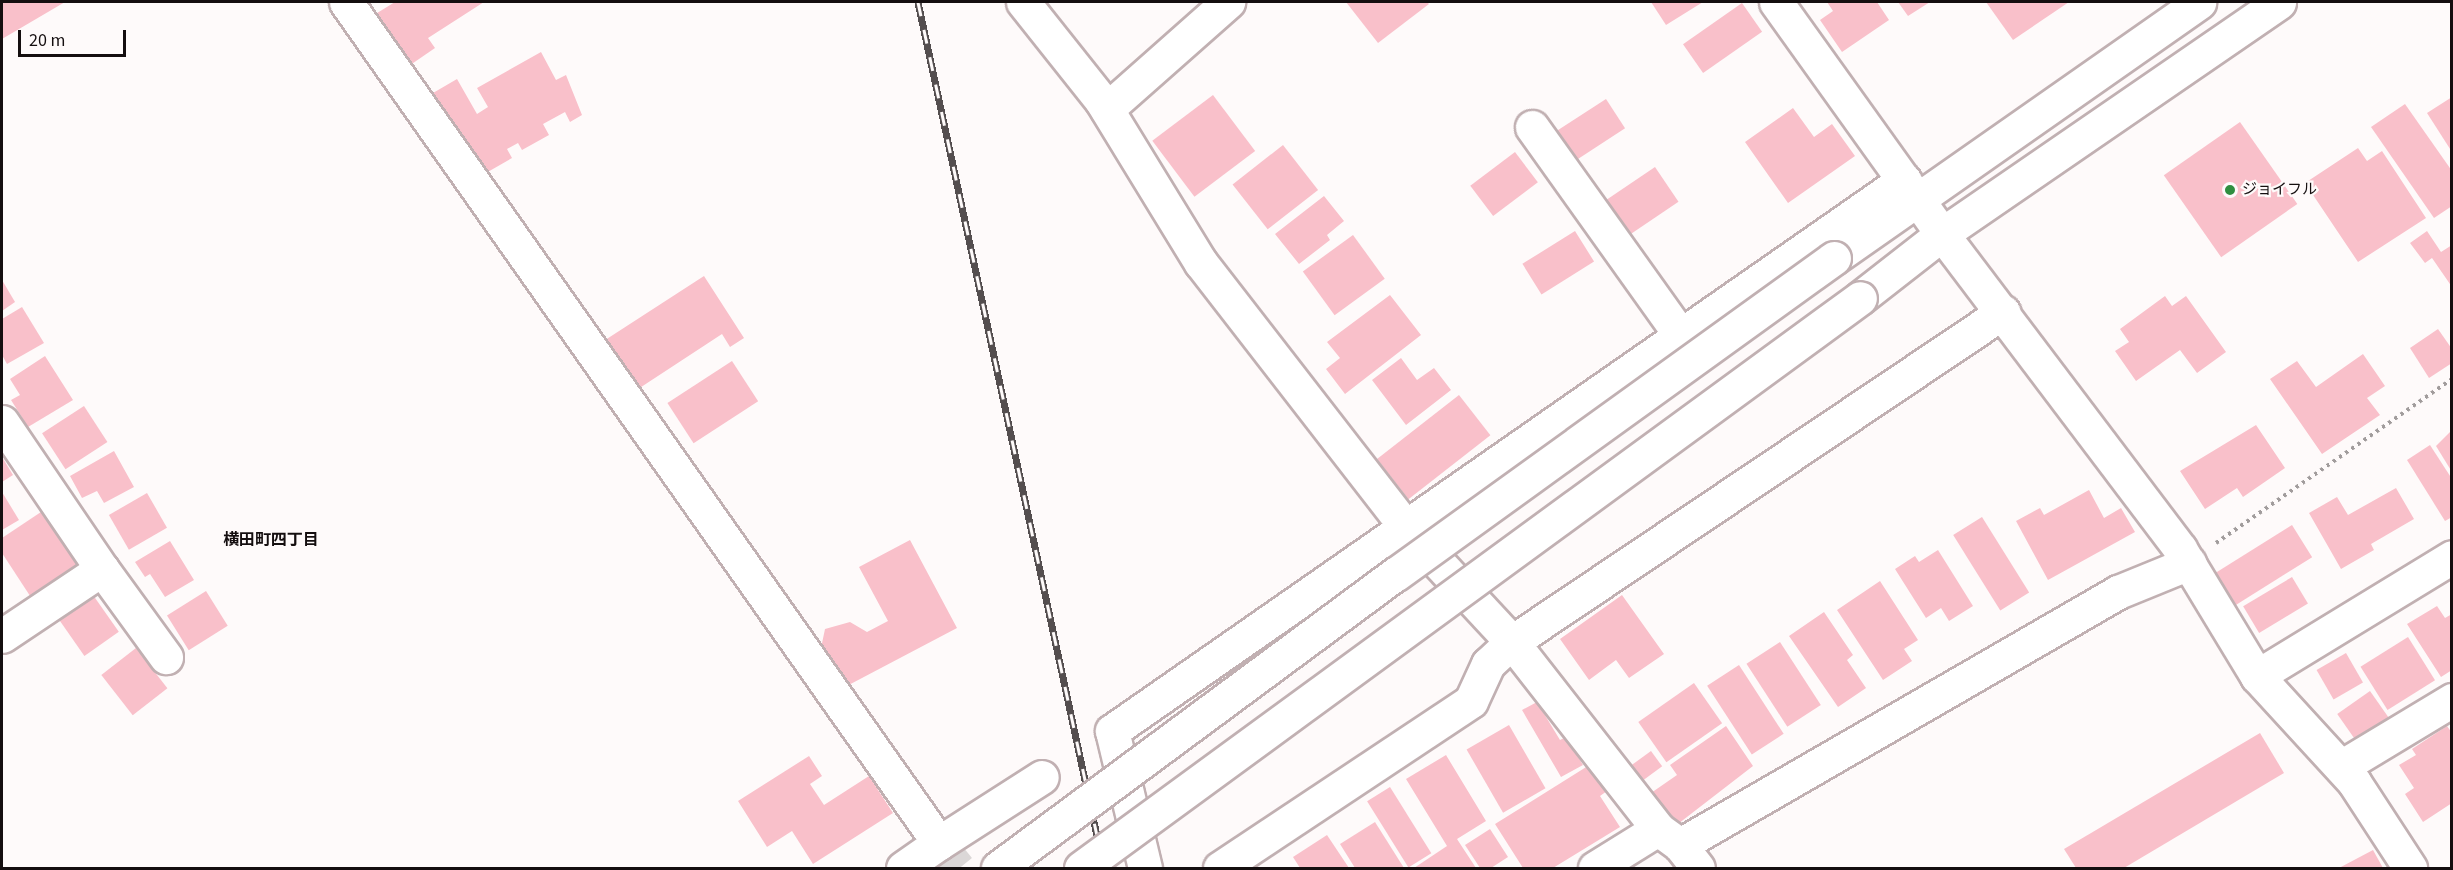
<!DOCTYPE html>
<meta charset="utf-8">
<style>
body{margin:0}
#map{position:relative;width:2453px;height:870px;overflow:hidden;background:#fefafa;font-family:"Source Sans 3","Noto Sans JP",sans-serif}
div>[style]{position:absolute}
[style*='--x']{left:calc(var(--x)*1px);top:calc(var(--y)*1px);width:calc(var(--w)*1px);rotate:calc(var(--a)*1deg)}
.building>*{inset:0;background:#f9c0ca;transform-origin:0 0}
.minor-tunnel>*{height:33px;margin-top:-16.5px;transform-origin:0;background:repeating-linear-gradient(90deg,#dbd7d7 0 33px,transparent 0 49px)}
.path>*{height:4px;margin-top:-2px;transform-origin:0;background:repeating-linear-gradient(90deg,#a19c9c 0 3px,transparent 0 7.5px)}
.roads{filter:drop-shadow(2px 0 #c1b0b2) drop-shadow(-2px 0 #c1b0b2) drop-shadow(0 2px #c1b0b2) drop-shadow(0 -2px #c1b0b2)}
.minor>*{height:33px;margin:-16.5px;padding:0 16.5px;transform-origin:16.5px;border-radius:16.5px;background:#fff}
.tertiary>*{height:33px;margin:-16.5px;padding:0 16.5px;transform-origin:16.5px;border-radius:16.5px;background:#fff}
.rail>*{height:7px;margin-top:-3.5px;transform-origin:0;background:repeating-linear-gradient(90deg,#fefafa 0 14px,#544e4f 0 28px);box-sizing:border-box;border-block:2px solid #544e4f}
.bridges{filter:drop-shadow(2px 0 #c1b0b2) drop-shadow(-2px 0 #c1b0b2) drop-shadow(0 2px #c1b0b2) drop-shadow(0 -2px #c1b0b2)}
.tertiary-bridge>*{height:33px;margin:-16.5px;padding:0 16.5px;transform-origin:16.5px;border-radius:16.5px;background:#fff}
.dots>*{width:16px;height:16px;translate:-50% -50%;box-sizing:border-box;border:3px solid #fefafa;border-radius:50%}
span{translate:-50% -50%;white-space:nowrap;text-align:center;line-height:1.15;-webkit-text-stroke:4.5px #fefafa;paint-order:stroke}
.poi-label{font-size:15px;color:#140e0f}
.left{translate:0 -50%;text-align:left}
.neighbourhood-label{font-size:16px;color:#140e0f;font-weight:700}
.frame{position:absolute;inset:0;border:3px solid #140e0f;pointer-events:none}
.scale{position:absolute;left:18px;top:30px;width:108px;height:27px;box-sizing:border-box;border:3px solid #140e0f;border-top:0;padding-left:8px;font-size:18px;line-height:21px;white-space:nowrap;color:#140e0f;-webkit-text-stroke:4px #fefafa;paint-order:stroke}
</style>
<div id="map">
<div class="building">
<div style="clip-path:polygon(2px 2px,65px 2px,2px 39px)"></div>
<div style="clip-path:polygon(395px 2px,484px 2px,428px 38px,435px 48px,403px 70px,369px 18px)"></div>
<div style="clip-path:polygon(1346px 2px,1427px 2px,1429px 4px,1378px 43px)"></div>
<div style="clip-path:polygon(1651px 2px,1703px 2px,1666px 25px)"></div>
<div style="clip-path:polygon(1827px 2px,1877px 2px,1889px 20px,1842px 52px,1820px 20px,1833px 11px)"></div>
<div style="clip-path:polygon(1898px 2px,1930px 2px,1908px 16px)"></div>
<div style="clip-path:polygon(1986px 2px,2069px 2px,2013px 40px)"></div>
<div style="left:1742px;top:3px;width:35px;height:72px;rotate:55deg"></div>
<div style="clip-path:polygon(541px 52px,556px 80px,566px 75px,582px 115px,570px 122px,565px 112px,543px 124px,549px 135px,522px 150px,518px 143px,507px 149px,512px 158px,479px 177px,433px 93px,457px 79px,477px 114px,488px 107px,477px 88px)"></div>
<div style="left:1213px;top:95px;width:70px;height:76px;rotate:53deg"></div>
<div style="clip-path:polygon(2452px 97px,2452px 152px,2427px 113px)"></div>
<div style="left:1606px;top:99px;width:35px;height:58px;rotate:57deg"></div>
<div style="clip-path:polygon(2405px 104px,2452px 171px,2452px 206px,2434px 218px,2371px 127px)"></div>
<div style="clip-path:polygon(1793px 108px,1814px 137px,1832px 124px,1855px 156px,1788px 203px,1745px 142px)"></div>
<div style="left:2240px;top:122px;width:100px;height:93px;rotate:55deg"></div>
<div style="left:1283px;top:145px;width:57px;height:64px;rotate:52deg"></div>
<div style="clip-path:polygon(2358px 148px,2367px 161px,2382px 151px,2426px 218px,2358px 262px,2305px 183px)"></div>
<div style="left:1515px;top:152px;width:38px;height:56px;rotate:53deg"></div>
<div style="left:1655px;top:167px;width:42px;height:62px;rotate:56deg"></div>
<div style="clip-path:polygon(1324px 196px,1344px 221px,1327px 235px,1330px 240px,1299px 264px,1275px 234px)"></div>
<div style="left:1575px;top:231px;width:36px;height:62px;rotate:58deg"></div>
<div style="clip-path:polygon(2427px 231px,2441px 252px,2452px 245px,2452px 287px,2432px 258px,2425px 263px,2410px 243px)"></div>
<div style="left:1353px;top:235px;width:54px;height:62px;rotate:54deg"></div>
<div style="clip-path:polygon(704px 276px,744px 338px,730px 347px,722px 334px,632px 393px,599px 344px)"></div>
<div style="clip-path:polygon(2px 280px,15px 302px,2px 311px)"></div>
<div style="clip-path:polygon(1390px 295px,1421px 335px,1345px 394px,1326px 369px,1340px 358px,1327px 342px)"></div>
<div style="clip-path:polygon(2165px 296px,2172px 306px,2186px 296px,2226px 352px,2197px 373px,2180px 350px,2136px 381px,2115px 351px,2129px 342px,2120px 329px)"></div>
<div style="clip-path:polygon(22px 307px,44px 343px,7px 364px,2px 355px,2px 319px)"></div>
<div style="clip-path:polygon(2438px 329px,2452px 349px,2452px 363px,2429px 378px,2410px 348px)"></div>
<div style="clip-path:polygon(2363px 354px,2385px 386px,2367px 398px,2380px 415px,2322px 454px,2270px 379px,2297px 361px,2316px 387px)"></div>
<div style="clip-path:polygon(45px 356px,73px 400px,28px 427px,11px 400px,20px 395px,10px 379px)"></div>
<div style="clip-path:polygon(1401px 358px,1417px 380px,1434px 368px,1451px 390px,1406px 425px,1372px 380px)"></div>
<div style="left:732px;top:361px;width:48px;height:77px;rotate:57deg"></div>
<div style="left:1459px;top:395px;width:51px;height:104px;rotate:52deg"></div>
<div style="left:84px;top:406px;width:43px;height:50px;rotate:57deg"></div>
<div style="clip-path:polygon(2256px 425px,2285px 468px,2243px 497px,2237px 488px,2205px 509px,2180px 471px)"></div>
<div style="clip-path:polygon(2452px 430px,2452px 472px,2436px 446px)"></div>
<div style="clip-path:polygon(2430px 445px,2452px 479px,2452px 517px,2445px 521px,2407px 460px)"></div>
<div style="clip-path:polygon(114px 451px,134px 487px,104px 503px,97px 491px,82px 498px,70px 476px)"></div>
<div style="clip-path:polygon(2px 457px,13px 475px,2px 482px)"></div>
<div style="clip-path:polygon(2396px 488px,2414px 519px,2371px 544px,2374px 550px,2341px 569px,2309px 513px,2337px 497px,2348px 515px)"></div>
<div style="clip-path:polygon(2089px 490px,2104px 518px,2121px 508px,2135px 532px,2048px 580px,2016px 521px,2040px 508px,2044px 515px)"></div>
<div style="clip-path:polygon(2px 492px,19px 520px,2px 530px)"></div>
<div style="left:147px;top:493px;width:40px;height:44px;rotate:60deg"></div>
<div style="clip-path:polygon(44px 510px,83px 569px,34px 602px,2px 553px,2px 538px)"></div>
<div style="left:1982px;top:517px;width:89px;height:34px;rotate:58deg"></div>
<div style="left:2292px;top:525px;width:38px;height:97px;rotate:58deg"></div>
<div style="clip-path:polygon(910px 540px,957px 628px,843px 688px,821px 648px,825px 629px,850px 622px,867px 632px,888px 621px,859px 567px)"></div>
<div style="clip-path:polygon(170px 541px,194px 580px,165px 597px,150px 574px,145px 577px,135px 562px)"></div>
<div style="clip-path:polygon(1938px 550px,1973px 606px,1949px 621px,1941px 608px,1926px 618px,1895px 569px,1915px 556px,1919px 562px)"></div>
<div style="left:2292px;top:577px;width:31px;height:57px;rotate:59deg"></div>
<div style="clip-path:polygon(1880px 581px,1918px 640px,1904px 649px,1912px 661px,1883px 680px,1837px 610px)"></div>
<div style="left:206px;top:591px;width:41px;height:46px;rotate:58deg"></div>
<div style="left:93px;top:595px;width:45px;height:42px;rotate:55deg"></div>
<div style="clip-path:polygon(1622px 595px,1664px 654px,1629px 678px,1616px 660px,1589px 680px,1560px 639px)"></div>
<div style="clip-path:polygon(2437px 606px,2445px 618px,2452px 614px,2452px 670px,2441px 677px,2407px 624px)"></div>
<div style="clip-path:polygon(1824px 612px,1853px 655px,1847px 660px,1866px 688px,1838px 707px,1789px 636px)"></div>
<div style="left:2408px;top:637px;width:51px;height:56px;rotate:58deg"></div>
<div style="left:1780px;top:642px;width:75px;height:40px;rotate:57deg"></div>
<div style="left:136px;top:648px;width:51px;height:44px;rotate:52deg"></div>
<div style="left:2346px;top:653px;width:34px;height:34px;rotate:60deg"></div>
<div style="left:1739px;top:665px;width:82px;height:38px;rotate:57deg"></div>
<div style="left:1694px;top:683px;width:49px;height:68px;rotate:55deg"></div>
<div style="left:2370px;top:691px;width:33px;height:40px;rotate:55deg"></div>
<div style="clip-path:polygon(1537px 702px,1560px 740px,1566px 737px,1583px 765px,1561px 777px,1522px 710px)"></div>
<div style="left:1509px;top:725px;width:73px;height:49px;rotate:60deg"></div>
<div style="clip-path:polygon(1726px 726px,1753px 766px,1674px 827px,1651px 793px,1677px 775px,1670px 765px)"></div>
<div style="clip-path:polygon(2447px 726px,2452px 733px,2452px 803px,2423px 822px,2405px 794px,2414px 788px,2399px 765px,2416px 755px,2412px 749px)"></div>
<div style="clip-path:polygon(2260px 733px,2284px 773px,2124px 868px,2076px 868px,2064px 849px)"></div>
<div style="left:1651px;top:751px;width:19px;height:26px;rotate:54deg"></div>
<div style="clip-path:polygon(1446px 755px,1486px 821px,1457px 839px,1476px 868px,1414px 868px,1447px 846px,1406px 779px)"></div>
<div style="clip-path:polygon(809px 756px,822px 776px,810px 784px,824px 805px,869px 776px,893px 813px,813px 864px,792px 831px,767px 847px,738px 801px)"></div>
<div style="clip-path:polygon(1591px 764px,1607px 791px,1600px 796px,1620px 827px,1553px 868px,1523px 868px,1495px 824px)"></div>
<div style="left:1390px;top:787px;width:78px;height:27px;rotate:58deg"></div>
<div style="clip-path:polygon(1375px 822px,1404px 868px,1355px 868px,1340px 844px)"></div>
<div style="clip-path:polygon(1490px 829px,1508px 857px,1491px 868px,1480px 868px,1465px 845px)"></div>
<div style="clip-path:polygon(1327px 835px,1349px 868px,1300px 868px,1293px 857px)"></div>
<div style="clip-path:polygon(2373px 850px,2383px 868px,2339px 868px)"></div>
</div>
<div class="minor-tunnel">
<div style="--x:939;--y:843;--w:32;--a:51"></div>
</div>
<div class="path">
<div style="--x:2216;--y:543;--w:287;--a:-34.8"></div>
</div>
<div class="roads">
<div class="minor">
<div style="--x:346;--y:2;--w:1029;--a:54.81"></div>
<div style="--x:939;--y:843;--w:122;--a:-32.7"></div>
<div style="--x:1023;--y:2;--w:125;--a:51.5"></div>
<div style="--x:1101;--y:100;--w:191;--a:58.5"></div>
<div style="--x:1201;--y:263;--w:336;--a:52.2"></div>
<div style="--x:1407;--y:529;--w:154;--a:47.1"></div>
<div style="--x:1512;--y:642;--w:237;--a:52"></div>
<div style="--x:1658;--y:829;--w:27;--a:36"></div>
<div style="--x:1680;--y:845;--w:29;--a:52"></div>
<div style="--x:1776;--y:2;--w:285;--a:54.4"></div>
<div style="--x:1942;--y:234;--w:395;--a:52.9"></div>
<div style="--x:2180;--y:549;--w:149;--a:58.8"></div>
<div style="--x:2257;--y:676;--w:144;--a:47.5"></div>
<div style="--x:2354;--y:782;--w:103;--a:56.9"></div>
<div style="--x:1107;--y:109;--w:162;--a:-41.5"></div>
<div style="--x:1532;--y:127;--w:257;--a:54.5"></div>
<div style="--x:2;--y:422;--w:178;--a:55.8"></div>
<div style="--x:102;--y:569;--w:120;--a:146.2"></div>
<div style="--x:102;--y:569;--w:109;--a:54"></div>
<div style="--x:2257;--y:676;--w:228;--a:-31.4"></div>
<div style="--x:2341;--y:767;--w:130;--a:-31.1"></div>
<div style="--x:1680;--y:845;--w:506;--a:-30.01"></div>
<div style="--x:2118;--y:592;--w:77;--a:-22.2"></div>
<div style="--x:903;--y:868;--w:44;--a:-34.8"></div>
<div style="--x:1145;--y:868;--w:141;--a:-103.5"></div>
<div style="--x:1112;--y:731;--w:965;--a:-34.83"></div>
<div style="--x:1220;--y:868;--w:301;--a:-33.6"></div>
<div style="--x:1471;--y:701;--w:41;--a:-65.3"></div>
<div style="--x:1488;--y:664;--w:33;--a:-43"></div>
<div style="--x:1512;--y:642;--w:592;--a:-33.9"></div>
<div style="--x:1595;--y:868;--w:74;--a:-31.8"></div>
</div>
<div class="tertiary">
<div style="--x:1834;--y:258;--w:446;--a:-35"></div>
<div style="--x:1860;--y:298;--w:104;--a:-38"></div>
<div style="--x:1942;--y:234;--w:409;--a:-34.5"></div>
</div>
</div>
<div class="rail">
<div style="--x:918;--y:2;--w:886;--a:77.88"></div>
</div>
<div class="bridges">
<div class="tertiary-bridge">
<div style="--x:998;--y:868;--w:495;--a:-36.5"></div>
<div style="--x:1396;--y:574;--w:540;--a:-35.81"></div>
<div style="--x:1081;--y:868;--w:965;--a:-36.19"></div>
</div>
</div>
<div class="dots">
<div style="left:2230px;top:190px;background:#308e40"></div>
</div>
<div class="poi-label">
<span class="left" style="left:2242px;top:190px">ジョイフル</span>
</div>
<div class="neighbourhood-label">
<span style="left:271px;top:540px">横田町四丁目</span>
</div>
<div class="frame"></div>
<div class="scale">20 m</div>
</div>
